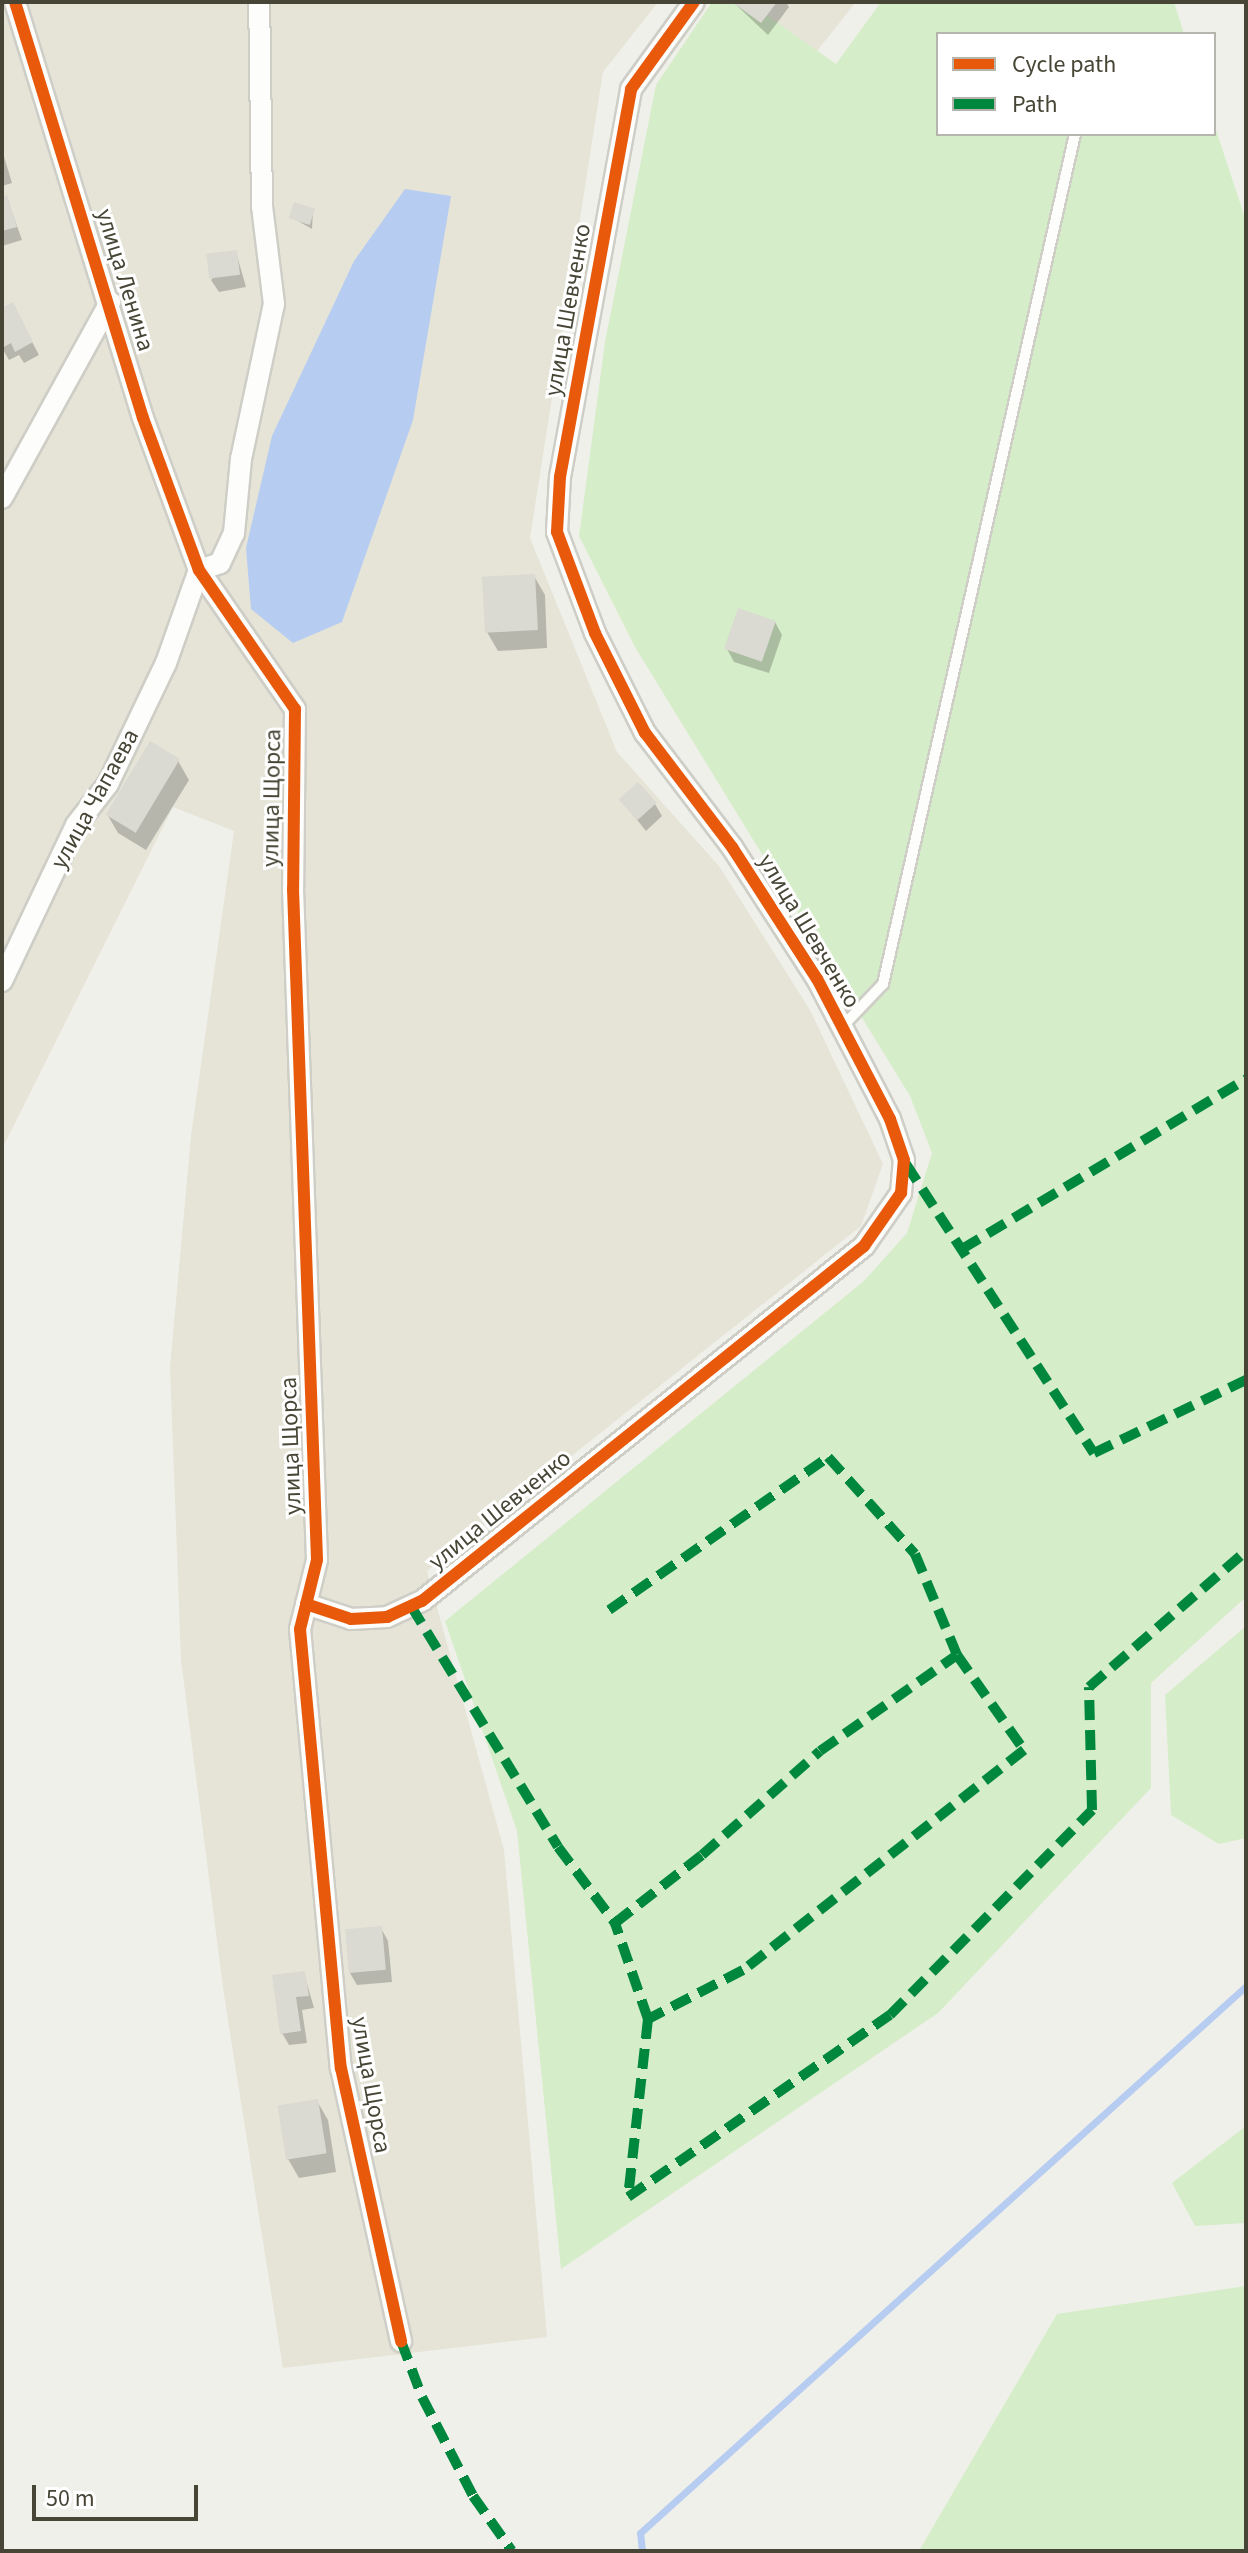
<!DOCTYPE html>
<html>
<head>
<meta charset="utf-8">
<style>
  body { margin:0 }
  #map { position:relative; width:1248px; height:2553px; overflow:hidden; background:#f0f0ea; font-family:"Source Sans 3",sans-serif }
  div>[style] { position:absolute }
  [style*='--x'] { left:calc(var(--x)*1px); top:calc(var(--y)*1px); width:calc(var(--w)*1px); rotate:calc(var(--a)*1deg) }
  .residential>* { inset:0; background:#e5e4d7 }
  .green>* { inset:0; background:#d5edc8 }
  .water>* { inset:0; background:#b7ccf1 }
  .shadow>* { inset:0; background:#0003 }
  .stream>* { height:7px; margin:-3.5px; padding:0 3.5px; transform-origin:3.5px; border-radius:3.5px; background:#b7ccf1 }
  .building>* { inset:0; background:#dad9d2; transform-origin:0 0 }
  .roads { filter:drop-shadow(2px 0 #cecec7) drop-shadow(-2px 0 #cecec7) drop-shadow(0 2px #cecec7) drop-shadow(0 -2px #cecec7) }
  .lane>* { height:10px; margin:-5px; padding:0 5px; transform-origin:5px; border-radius:5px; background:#fdfdfc }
  .street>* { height:20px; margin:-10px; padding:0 10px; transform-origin:10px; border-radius:10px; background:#fdfdfc }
  .quiet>* { height:10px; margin-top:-5px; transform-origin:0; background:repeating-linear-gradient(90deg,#00873e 0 20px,transparent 0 30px) }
  .cycleway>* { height:12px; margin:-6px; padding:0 6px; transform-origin:6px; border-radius:6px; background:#e8590c }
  span { translate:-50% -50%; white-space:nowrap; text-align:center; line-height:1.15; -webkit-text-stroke:6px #fff; paint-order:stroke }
  .street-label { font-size:24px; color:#474535 }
  .frame { position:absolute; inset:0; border:4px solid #474535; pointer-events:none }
  .legend { position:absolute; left:936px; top:32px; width:280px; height:104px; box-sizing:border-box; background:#fff; border:2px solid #b5b5ae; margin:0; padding:10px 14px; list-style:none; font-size:24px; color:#474535 }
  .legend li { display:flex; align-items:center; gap:16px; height:40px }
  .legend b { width:40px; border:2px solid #b5b5ae }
  .scale { position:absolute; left:32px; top:2485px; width:166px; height:36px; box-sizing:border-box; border:4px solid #474535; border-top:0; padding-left:10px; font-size:24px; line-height:28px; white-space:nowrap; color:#474535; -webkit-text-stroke:6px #fff; paint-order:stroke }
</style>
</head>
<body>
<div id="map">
  <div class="residential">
    <div style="clip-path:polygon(2px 2px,658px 2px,603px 72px,530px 538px,617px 752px,719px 866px,810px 1010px,883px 1164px,861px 1226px,427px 1571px,504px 1850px,547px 2337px,283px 2368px,224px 1995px,181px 1660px,170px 1367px,191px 1136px,234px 831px,173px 807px,2px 1149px)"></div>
    <div style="clip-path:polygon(747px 2px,856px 2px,817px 51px)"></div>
  </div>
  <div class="green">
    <div style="clip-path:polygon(712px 2px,748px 2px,836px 64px,881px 2px,1174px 2px,1184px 34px,938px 34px,938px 134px,1214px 134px,1214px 124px,1246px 221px,1246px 1597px,1151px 1683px,1151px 1788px,938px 2013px,561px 2269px,517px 1831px,445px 1621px,864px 1281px,907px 1233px,932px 1153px,910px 1096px,635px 647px,579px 536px,605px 342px,656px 85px)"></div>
    <div style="clip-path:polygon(1246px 1626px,1246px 1838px,1219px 1844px,1171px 1815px,1165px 1695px)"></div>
    <div style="clip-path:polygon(1246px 2126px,1246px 2223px,1195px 2226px,1172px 2183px)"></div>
    <div style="clip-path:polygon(1246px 2286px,1246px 2551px,919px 2551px,1057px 2314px)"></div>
  </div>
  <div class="water">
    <div style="clip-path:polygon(405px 189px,451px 196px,413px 420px,342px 622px,293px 643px,251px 609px,246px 548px,272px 436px,354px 261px)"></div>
  </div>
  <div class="shadow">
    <div style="clip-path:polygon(733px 2px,786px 2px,789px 7px,768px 35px)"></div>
    <div style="clip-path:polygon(2px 150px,12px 183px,2px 186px)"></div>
    <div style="clip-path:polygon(7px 198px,22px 240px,2px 246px,2px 199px)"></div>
    <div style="clip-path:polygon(313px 211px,312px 229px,291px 217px)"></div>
    <div style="clip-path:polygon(236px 252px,246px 287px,219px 292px,211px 280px)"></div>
    <div style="clip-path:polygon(2px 310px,19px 317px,39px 355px,24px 363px,19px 355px,9px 360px,2px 348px)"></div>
    <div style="clip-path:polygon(534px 576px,545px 595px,547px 648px,498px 651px,487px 632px)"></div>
    <div style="clip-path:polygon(775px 622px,782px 635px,769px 673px,734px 662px,727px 649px)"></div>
    <div style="clip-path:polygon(178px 761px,189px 780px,146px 850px,118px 833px,107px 814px)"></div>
    <div style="clip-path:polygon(621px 800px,655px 804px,662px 816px,646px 831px)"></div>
    <div style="clip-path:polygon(381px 1928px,388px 1941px,392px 1982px,357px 1985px,350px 1973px)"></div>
    <div style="clip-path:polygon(304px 1973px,314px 2008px,302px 2010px,307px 2043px,289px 2045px,282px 2033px)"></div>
    <div style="clip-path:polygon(317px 2101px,328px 2120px,336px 2172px,299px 2178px,288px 2159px)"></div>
  </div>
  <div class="stream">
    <div style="--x:642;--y:2551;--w:18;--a:-96"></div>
    <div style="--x:640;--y:2533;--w:816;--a:-42.07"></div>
  </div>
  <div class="building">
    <div style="clip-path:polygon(732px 2px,777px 2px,761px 23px)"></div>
    <div style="clip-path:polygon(7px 195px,17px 227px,2px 231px,2px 197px)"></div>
    <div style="left:294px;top:202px;width:22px;height:17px;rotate:18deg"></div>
    <div style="left:237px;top:250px;width:25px;height:31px;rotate:83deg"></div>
    <div style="clip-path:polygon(13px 302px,33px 342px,15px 352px,11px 343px,2px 348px,2px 308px)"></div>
    <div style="left:535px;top:574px;width:56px;height:53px;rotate:87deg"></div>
    <div style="left:738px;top:608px;width:40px;height:43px;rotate:19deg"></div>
    <div style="left:150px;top:741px;width:35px;height:86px;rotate:31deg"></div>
    <div style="left:638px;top:782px;width:28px;height:26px;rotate:48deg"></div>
    <div style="left:382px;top:1926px;width:44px;height:37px;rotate:85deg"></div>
    <div style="clip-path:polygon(305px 1971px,309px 1996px,296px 1997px,301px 2031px,280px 2034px,272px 1975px)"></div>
    <div style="left:318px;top:2099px;width:55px;height:41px;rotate:81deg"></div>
  </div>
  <div class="roads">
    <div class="lane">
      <div style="--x:842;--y:1027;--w:59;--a:-46.4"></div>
      <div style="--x:883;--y:984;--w:871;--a:-77.27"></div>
    </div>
    <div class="street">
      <div style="--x:15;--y:2;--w:435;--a:72.9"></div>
      <div style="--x:143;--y:418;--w:162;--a:69.8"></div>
      <div style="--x:199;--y:570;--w:169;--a:55.4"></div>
      <div style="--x:295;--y:709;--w:180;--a:90.6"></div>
      <div style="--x:293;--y:889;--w:671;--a:87.95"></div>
      <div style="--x:317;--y:1560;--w:71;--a:103.8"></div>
      <div style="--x:300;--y:1629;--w:441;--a:84.7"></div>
      <div style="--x:341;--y:2068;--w:280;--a:77.6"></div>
      <div style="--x:2;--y:498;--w:224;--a:-61.1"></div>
      <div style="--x:199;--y:570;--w:22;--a:-18"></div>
      <div style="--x:220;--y:563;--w:33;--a:-65"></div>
      <div style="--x:234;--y:533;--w:74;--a:-84.6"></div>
      <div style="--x:241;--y:459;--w:158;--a:-78"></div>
      <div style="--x:274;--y:304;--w:99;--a:-97"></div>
      <div style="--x:262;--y:206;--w:204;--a:-90.8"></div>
      <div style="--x:2;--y:981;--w:173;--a:-64.6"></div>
      <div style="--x:76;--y:825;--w:52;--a:-52"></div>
      <div style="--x:108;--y:784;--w:134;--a:-64.4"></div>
      <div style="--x:166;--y:663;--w:99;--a:-70.5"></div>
      <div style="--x:306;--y:1604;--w:47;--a:18.4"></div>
      <div style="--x:351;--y:1619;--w:36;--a:-3"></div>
      <div style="--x:387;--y:1617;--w:38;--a:-25"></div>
      <div style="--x:422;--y:1601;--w:567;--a:-38.77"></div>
      <div style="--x:864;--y:1246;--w:65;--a:-55.1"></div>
      <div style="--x:901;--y:1193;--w:33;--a:-85"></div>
      <div style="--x:904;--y:1160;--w:43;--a:-108.9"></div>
      <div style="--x:890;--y:1119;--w:158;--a:-117.5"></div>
      <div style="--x:817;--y:979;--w:157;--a:-122.8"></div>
      <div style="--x:732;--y:847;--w:143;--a:-127.3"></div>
      <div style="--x:645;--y:733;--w:112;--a:-116.6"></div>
      <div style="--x:595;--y:633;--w:108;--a:-110.6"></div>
      <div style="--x:557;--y:532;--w:55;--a:-86.9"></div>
      <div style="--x:560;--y:477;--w:394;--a:-79.6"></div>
      <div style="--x:631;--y:89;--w:107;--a:-54.1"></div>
    </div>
  </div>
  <div class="quiet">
    <div style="--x:906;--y:1164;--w:345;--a:57"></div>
    <div style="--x:1094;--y:1453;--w:169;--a:-25.7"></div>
    <div style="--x:962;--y:1249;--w:331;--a:-30.9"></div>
    <div style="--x:411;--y:1606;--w:282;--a:58.6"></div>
    <div style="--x:558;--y:1847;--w:95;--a:53.1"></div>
    <div style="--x:615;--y:1923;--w:110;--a:-38"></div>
    <div style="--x:702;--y:1855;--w:157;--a:-41.4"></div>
    <div style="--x:820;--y:1751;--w:167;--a:-35"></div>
    <div style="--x:609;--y:1610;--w:267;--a:-34.9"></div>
    <div style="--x:828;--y:1457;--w:130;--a:48.1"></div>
    <div style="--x:915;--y:1554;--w:109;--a:67.4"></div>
    <div style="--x:957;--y:1655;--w:116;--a:54.8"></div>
    <div style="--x:1024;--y:1750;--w:357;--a:141.9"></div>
    <div style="--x:743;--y:1970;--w:107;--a:152.7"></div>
    <div style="--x:648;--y:2019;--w:102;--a:-109"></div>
    <div style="--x:648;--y:2019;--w:179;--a:96.4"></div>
    <div style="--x:628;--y:2197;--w:319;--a:-34.8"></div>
    <div style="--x:890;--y:2015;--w:288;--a:-45.4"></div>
    <div style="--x:1092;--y:1810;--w:123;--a:-91.4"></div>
    <div style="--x:1089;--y:1687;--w:208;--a:-40.9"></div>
    <div style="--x:401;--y:2341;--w:60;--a:69.4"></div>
    <div style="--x:422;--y:2397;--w:111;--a:62.7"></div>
    <div style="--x:473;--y:2496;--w:67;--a:54.7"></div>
  </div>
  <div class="cycleway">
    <div style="--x:15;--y:2;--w:435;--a:72.9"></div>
    <div style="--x:143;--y:418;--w:162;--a:69.8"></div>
    <div style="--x:199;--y:570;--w:169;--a:55.4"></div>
    <div style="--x:295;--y:709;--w:180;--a:90.6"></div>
    <div style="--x:293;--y:889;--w:671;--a:87.95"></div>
    <div style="--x:317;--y:1560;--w:71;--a:103.8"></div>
    <div style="--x:300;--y:1629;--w:441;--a:84.7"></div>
    <div style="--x:341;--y:2068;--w:280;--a:77.6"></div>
    <div style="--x:306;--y:1604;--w:47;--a:18.4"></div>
    <div style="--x:351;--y:1619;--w:36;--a:-3"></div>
    <div style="--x:387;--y:1617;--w:38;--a:-25"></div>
    <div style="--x:422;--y:1601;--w:567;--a:-38.77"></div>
    <div style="--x:864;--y:1246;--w:65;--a:-55.1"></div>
    <div style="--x:901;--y:1193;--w:33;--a:-85"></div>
    <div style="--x:904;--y:1160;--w:43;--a:-108.9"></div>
    <div style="--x:890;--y:1119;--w:158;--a:-117.5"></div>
    <div style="--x:817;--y:979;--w:157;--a:-122.8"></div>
    <div style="--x:732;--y:847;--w:143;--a:-127.3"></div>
    <div style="--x:645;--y:733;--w:112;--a:-116.6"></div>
    <div style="--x:595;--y:633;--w:108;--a:-110.6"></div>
    <div style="--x:557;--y:532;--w:55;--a:-86.9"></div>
    <div style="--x:560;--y:477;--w:394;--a:-79.6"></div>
    <div style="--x:631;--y:89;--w:107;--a:-54.1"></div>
  </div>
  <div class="street-label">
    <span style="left:125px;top:280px;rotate:73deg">улица Ленина</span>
    <span style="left:568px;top:310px;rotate:-80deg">улица Шевченко</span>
    <span style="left:272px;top:798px;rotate:-89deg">улица Щорса</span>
    <span style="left:95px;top:799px;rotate:-61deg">улица Чапаева</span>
    <span style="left:809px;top:931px;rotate:59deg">улица Шевченко</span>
    <span style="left:291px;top:1446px;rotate:-92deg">улица Щорса</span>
    <span style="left:500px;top:1510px;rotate:-39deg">улица Шевченко</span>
    <span style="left:371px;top:2085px;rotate:80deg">улица Щорса</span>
  </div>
  <div class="frame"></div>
  <ul class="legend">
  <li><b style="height:10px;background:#e8590c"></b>Cycle path</li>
  <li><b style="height:10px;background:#00873e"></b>Path</li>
  </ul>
  <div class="scale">50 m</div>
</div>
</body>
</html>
